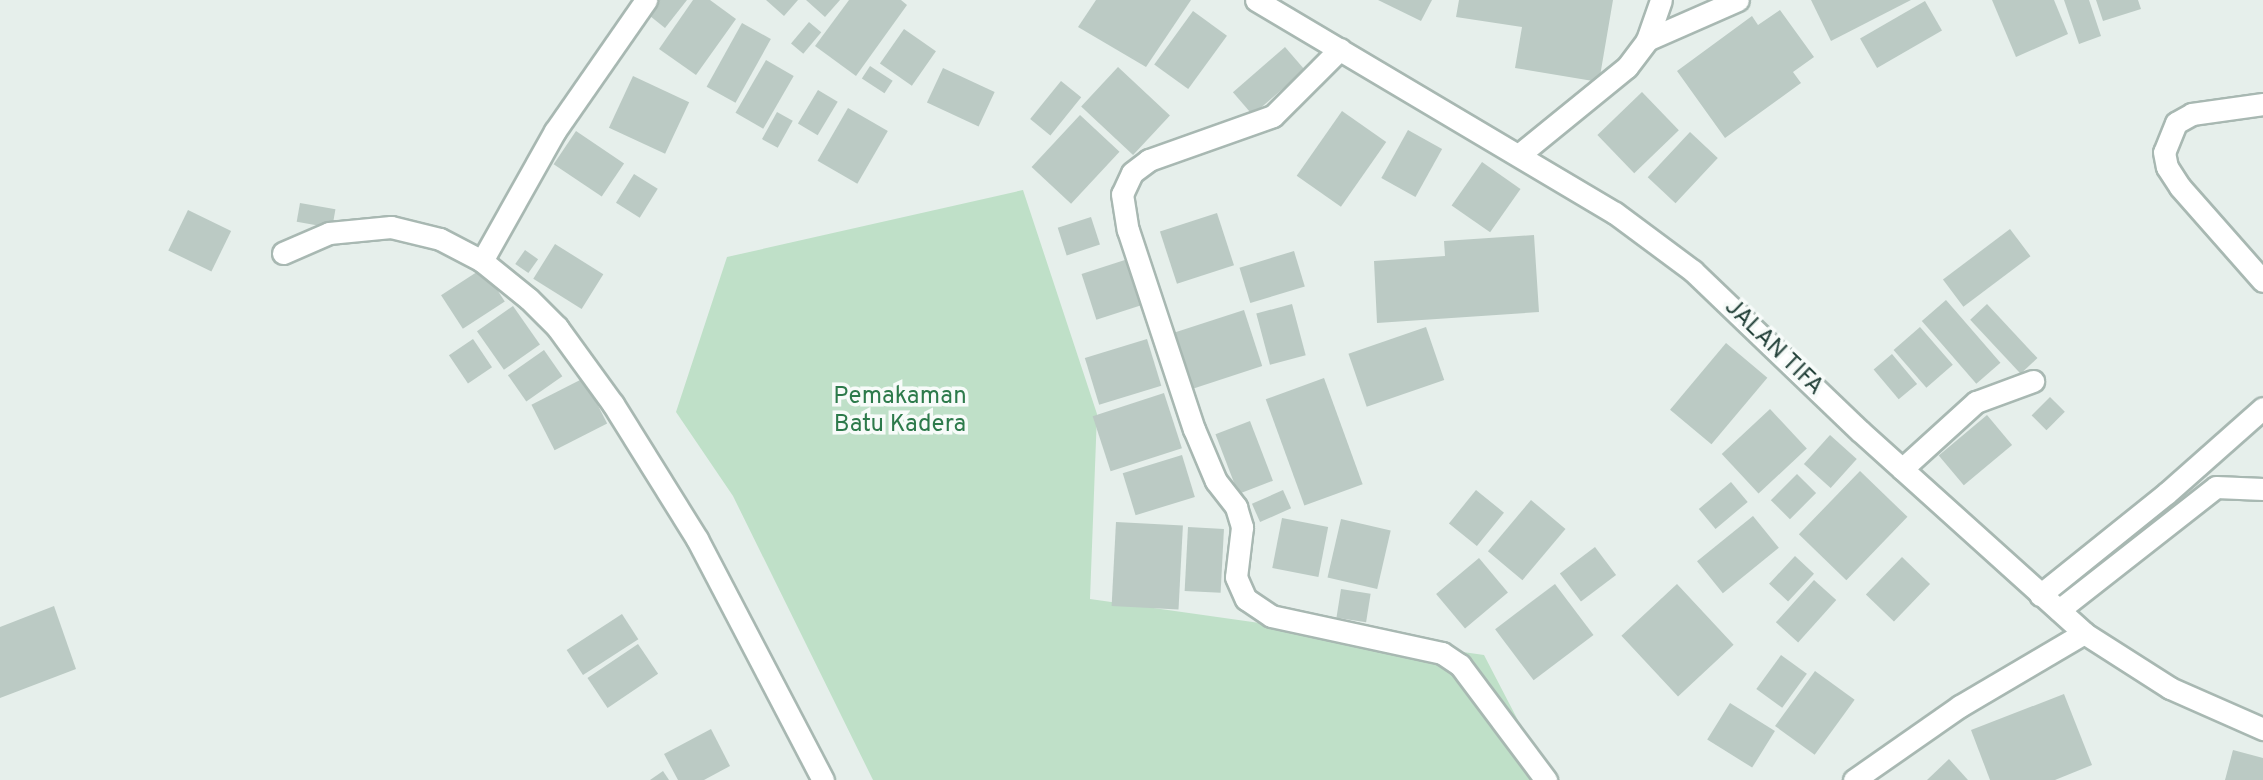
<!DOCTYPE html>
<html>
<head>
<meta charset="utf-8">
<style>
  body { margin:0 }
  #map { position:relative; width:2263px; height:780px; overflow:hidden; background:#e6efeb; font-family:Overpass,sans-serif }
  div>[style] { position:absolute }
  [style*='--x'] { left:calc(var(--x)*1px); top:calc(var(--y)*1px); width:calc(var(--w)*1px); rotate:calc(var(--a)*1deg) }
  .green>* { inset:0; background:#bfe0c8 }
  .building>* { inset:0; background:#bbcac4; transform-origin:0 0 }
  .roads { filter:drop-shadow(2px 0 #a8b8b2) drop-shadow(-2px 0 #a8b8b2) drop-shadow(0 2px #a8b8b2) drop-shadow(0 -2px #a8b8b2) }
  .minor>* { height:21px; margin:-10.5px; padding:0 10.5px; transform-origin:10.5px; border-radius:10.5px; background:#fff }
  span { translate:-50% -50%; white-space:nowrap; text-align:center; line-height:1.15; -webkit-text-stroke:7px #f7fbf9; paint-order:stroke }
  .street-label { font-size:24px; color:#24423a }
  .park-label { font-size:24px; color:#2d7a4b }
</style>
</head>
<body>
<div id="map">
  <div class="green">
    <div style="clip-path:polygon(1023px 190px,1097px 414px,1090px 599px,1484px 655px,1549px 780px,873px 780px,733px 496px,676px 412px,727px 257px)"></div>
  </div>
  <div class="building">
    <div style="clip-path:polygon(654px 0,687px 0,665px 28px,645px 12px)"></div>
    <div style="clip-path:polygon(693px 0,710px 0,736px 19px,696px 75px,659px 49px)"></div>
    <div style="clip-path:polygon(766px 0,798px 0,784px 16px)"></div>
    <div style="clip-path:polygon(806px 0,840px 0,825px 17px)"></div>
    <div style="clip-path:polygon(849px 0,901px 0,907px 5px,856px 76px,815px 46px)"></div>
    <div style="clip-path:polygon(1096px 0,1191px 0,1146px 67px,1078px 27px)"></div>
    <div style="clip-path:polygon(1378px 0,1432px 0,1421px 21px)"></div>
    <div style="clip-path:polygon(1459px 0,1613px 0,1599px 82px,1515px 68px,1522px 27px,1456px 17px)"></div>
    <div style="clip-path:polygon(1811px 0,1911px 0,1831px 41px)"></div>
    <div style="clip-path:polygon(1992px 0,2054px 0,2068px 34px,2016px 57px)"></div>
    <div style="clip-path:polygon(2064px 0,2089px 0,2101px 36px,2079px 44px)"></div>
    <div style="clip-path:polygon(2096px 0,2138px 0,2141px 9px,2103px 21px)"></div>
    <div style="left:1925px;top:1px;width:34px;height:75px;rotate:60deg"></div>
    <div style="clip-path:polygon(1780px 10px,1814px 57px,1793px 72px,1801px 83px,1725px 138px,1677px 71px,1752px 16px,1758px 25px)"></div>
    <div style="left:1193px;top:11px;width:42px;height:66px;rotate:36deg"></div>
    <div style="left:809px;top:22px;width:16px;height:28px;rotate:40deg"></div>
    <div style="left:742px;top:23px;width:33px;height:73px;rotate:29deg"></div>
    <div style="left:904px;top:29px;width:39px;height:42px;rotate:35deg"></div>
    <div style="left:1285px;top:47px;width:30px;height:69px;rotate:49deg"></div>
    <div style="left:766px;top:60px;width:32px;height:61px;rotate:30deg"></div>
    <div style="left:870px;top:66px;width:27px;height:15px;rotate:33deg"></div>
    <div style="left:1118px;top:67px;width:71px;height:54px;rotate:43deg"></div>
    <div style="left:943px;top:68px;width:57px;height:38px;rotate:25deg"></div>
    <div style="left:633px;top:76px;width:62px;height:57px;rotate:25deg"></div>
    <div style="left:1061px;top:81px;width:26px;height:49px;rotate:39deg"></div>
    <div style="left:818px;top:90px;width:23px;height:39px;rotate:31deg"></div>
    <div style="left:1642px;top:92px;width:53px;height:62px;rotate:46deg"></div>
    <div style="left:848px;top:108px;width:46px;height:61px;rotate:30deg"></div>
    <div style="left:1342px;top:111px;width:54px;height:79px;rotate:35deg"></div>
    <div style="left:777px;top:112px;width:18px;height:31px;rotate:29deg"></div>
    <div style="left:1080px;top:115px;width:54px;height:71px;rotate:43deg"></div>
    <div style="left:1408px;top:130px;width:39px;height:55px;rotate:29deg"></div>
    <div style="left:576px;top:131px;width:58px;height:40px;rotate:34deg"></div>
    <div style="left:1690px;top:132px;width:38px;height:62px;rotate:43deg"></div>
    <div style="left:1482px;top:162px;width:47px;height:53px;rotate:35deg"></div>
    <div style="left:634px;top:174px;width:28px;height:34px;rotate:32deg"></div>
    <div style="left:300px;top:203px;width:36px;height:19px;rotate:10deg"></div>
    <div style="left:188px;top:210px;width:48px;height:45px;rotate:26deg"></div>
    <div style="left:1217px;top:213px;width:55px;height:60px;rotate:72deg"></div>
    <div style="left:1091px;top:217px;width:29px;height:35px;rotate:72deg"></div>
    <div style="left:2010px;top:229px;width:34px;height:84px;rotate:53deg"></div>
    <div style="clip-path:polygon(1534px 235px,1539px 312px,1377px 323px,1374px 261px,1445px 256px,1444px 241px)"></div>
    <div style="left:555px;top:244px;width:57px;height:41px;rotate:32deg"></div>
    <div style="left:525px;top:250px;width:16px;height:17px;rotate:35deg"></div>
    <div style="left:1294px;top:251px;width:37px;height:57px;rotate:73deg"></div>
    <div style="left:1131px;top:258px;width:48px;height:52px;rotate:72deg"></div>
    <div style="left:483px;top:268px;width:40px;height:50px;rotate:57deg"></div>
    <div style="left:1946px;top:300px;width:83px;height:32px;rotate:49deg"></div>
    <div style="left:1292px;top:304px;width:53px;height:37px;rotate:75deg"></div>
    <div style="left:1987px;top:304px;width:74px;height:23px;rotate:47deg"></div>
    <div style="left:513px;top:306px;width:47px;height:44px;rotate:55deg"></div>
    <div style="left:1244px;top:310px;width:59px;height:77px;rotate:72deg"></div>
    <div style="left:1426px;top:327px;width:56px;height:82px;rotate:71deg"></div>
    <div style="left:1920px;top:327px;width:50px;height:35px;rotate:49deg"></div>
    <div style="left:473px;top:339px;width:34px;height:29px;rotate:56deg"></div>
    <div style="left:1147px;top:339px;width:49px;height:65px;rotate:73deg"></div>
    <div style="left:1726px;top:343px;width:54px;height:87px;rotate:40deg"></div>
    <div style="left:544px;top:350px;width:32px;height:44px;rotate:55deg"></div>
    <div style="left:1892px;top:354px;width:39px;height:24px;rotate:50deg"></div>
    <div style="left:584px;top:378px;width:51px;height:59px;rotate:63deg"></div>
    <div style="left:1324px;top:378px;width:113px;height:62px;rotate:70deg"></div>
    <div style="left:1164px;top:393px;width:58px;height:75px;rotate:72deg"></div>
    <div style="left:2050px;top:397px;width:21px;height:26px;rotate:45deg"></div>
    <div style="left:1770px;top:409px;width:54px;height:66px;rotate:47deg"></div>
    <div style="left:1987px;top:415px;width:39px;height:63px;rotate:50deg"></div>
    <div style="left:1250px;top:421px;width:64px;height:37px;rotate:69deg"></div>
    <div style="left:1830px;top:435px;width:36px;height:39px;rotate:42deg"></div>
    <div style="left:1182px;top:455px;width:44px;height:62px;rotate:73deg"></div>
    <div style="left:1860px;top:471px;width:66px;height:88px;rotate:44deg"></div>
    <div style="left:1797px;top:474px;width:27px;height:37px;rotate:45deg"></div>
    <div style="left:1731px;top:482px;width:26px;height:42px;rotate:50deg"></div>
    <div style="left:1283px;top:490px;width:20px;height:34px;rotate:66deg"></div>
    <div style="left:1476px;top:490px;width:36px;height:43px;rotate:39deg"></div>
    <div style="left:1531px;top:500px;width:45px;height:67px;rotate:40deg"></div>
    <div style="left:1753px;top:516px;width:41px;height:72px;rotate:51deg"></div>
    <div style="left:1282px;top:518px;width:47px;height:51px;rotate:11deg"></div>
    <div style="left:1341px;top:519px;width:51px;height:60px;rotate:13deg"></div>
    <div style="left:1116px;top:522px;width:67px;height:84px;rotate:3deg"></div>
    <div style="left:1188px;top:527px;width:36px;height:64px;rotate:3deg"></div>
    <div style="left:1595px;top:547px;width:35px;height:44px;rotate:53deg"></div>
    <div style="left:1795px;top:556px;width:26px;height:38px;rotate:43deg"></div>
    <div style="left:1902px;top:557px;width:39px;height:52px;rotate:44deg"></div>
    <div style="left:1479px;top:558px;width:45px;height:56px;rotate:50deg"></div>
    <div style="left:1814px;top:580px;width:30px;height:57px;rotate:42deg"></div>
    <div style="left:1555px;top:584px;width:64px;height:75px;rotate:53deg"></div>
    <div style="left:1677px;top:584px;width:83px;height:76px;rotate:47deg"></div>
    <div style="left:1341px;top:589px;width:30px;height:29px;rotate:9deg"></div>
    <div style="clip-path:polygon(54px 606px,76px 669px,0 698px,0 627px)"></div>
    <div style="left:622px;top:614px;width:30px;height:66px;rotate:57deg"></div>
    <div style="left:638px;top:644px;width:36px;height:61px;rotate:56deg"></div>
    <div style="left:1781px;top:655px;width:32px;height:42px;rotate:36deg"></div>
    <div style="left:1815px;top:671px;width:49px;height:68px;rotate:36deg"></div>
    <div style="clip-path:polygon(2064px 694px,2092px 765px,2055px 780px,1990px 780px,1971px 730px)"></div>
    <div style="left:1730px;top:703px;width:53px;height:43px;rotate:32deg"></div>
    <div style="clip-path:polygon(711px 729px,730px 766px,704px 780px,678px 780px,664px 754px)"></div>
    <div style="clip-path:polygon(2233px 750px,2263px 758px,2263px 780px,2225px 780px)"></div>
    <div style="clip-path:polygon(1949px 759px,1968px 780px,1927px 780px)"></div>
    <div style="clip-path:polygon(663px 771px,669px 780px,650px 780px)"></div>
  </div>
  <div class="roads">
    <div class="minor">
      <div style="--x:1256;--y:0;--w:417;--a:30.7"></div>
      <div style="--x:1615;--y:213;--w:97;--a:36.6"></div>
      <div style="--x:1693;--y:271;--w:231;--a:43.8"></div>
      <div style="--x:1860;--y:431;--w:302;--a:42"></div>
      <div style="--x:2084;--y:633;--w:102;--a:32.6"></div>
      <div style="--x:2170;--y:688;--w:102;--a:23.8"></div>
      <div style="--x:1647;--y:40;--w:99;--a:-23.7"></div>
      <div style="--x:1340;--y:49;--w:95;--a:135"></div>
      <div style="--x:1273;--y:116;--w:132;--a:160.5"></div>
      <div style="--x:1149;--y:160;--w:21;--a:143"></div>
      <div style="--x:1132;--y:173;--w:23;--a:115"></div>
      <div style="--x:1122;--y:194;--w:36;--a:81"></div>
      <div style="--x:1128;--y:230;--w:210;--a:71.7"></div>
      <div style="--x:1194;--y:429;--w:56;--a:67.1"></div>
      <div style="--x:1216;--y:481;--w:33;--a:52"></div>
      <div style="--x:1236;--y:507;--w:21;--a:73"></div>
      <div style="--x:1242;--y:527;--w:50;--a:96.8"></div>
      <div style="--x:1236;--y:577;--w:24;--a:66"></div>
      <div style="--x:1246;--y:599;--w:30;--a:34"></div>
      <div style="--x:1271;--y:616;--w:175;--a:12.2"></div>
      <div style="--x:1442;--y:653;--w:22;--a:34"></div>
      <div style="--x:1460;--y:665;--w:144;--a:53.2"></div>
      <div style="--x:2263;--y:104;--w:72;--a:172"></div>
      <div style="--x:2192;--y:114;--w:18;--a:151"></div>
      <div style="--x:2176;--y:123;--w:31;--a:112"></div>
      <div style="--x:2164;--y:152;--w:15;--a:79"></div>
      <div style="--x:2167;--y:167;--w:24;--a:57"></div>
      <div style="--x:2180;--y:187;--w:125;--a:48.6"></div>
      <div style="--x:1520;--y:154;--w:138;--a:-39.1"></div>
      <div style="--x:1627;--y:67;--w:34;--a:-53"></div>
      <div style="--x:1647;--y:40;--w:42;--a:-70.7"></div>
      <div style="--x:283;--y:253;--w:50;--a:-23.5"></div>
      <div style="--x:329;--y:233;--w:62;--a:-5.5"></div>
      <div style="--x:391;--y:227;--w:50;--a:13.8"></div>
      <div style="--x:440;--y:239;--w:47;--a:27.6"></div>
      <div style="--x:482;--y:261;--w:60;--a:39"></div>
      <div style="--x:529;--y:299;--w:40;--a:45"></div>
      <div style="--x:557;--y:327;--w:95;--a:54"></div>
      <div style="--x:613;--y:404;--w:159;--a:58.1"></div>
      <div style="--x:697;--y:539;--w:272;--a:62.4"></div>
      <div style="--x:482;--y:261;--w:149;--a:-60.7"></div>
      <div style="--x:555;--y:131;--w:160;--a:-55.2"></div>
      <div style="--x:1902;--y:469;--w:100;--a:-42.2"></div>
      <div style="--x:1976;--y:402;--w:61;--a:-20.2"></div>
      <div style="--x:2040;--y:595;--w:163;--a:-38.8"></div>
      <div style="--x:2167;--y:493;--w:128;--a:-41.5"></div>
      <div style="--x:2059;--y:610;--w:199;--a:-38.1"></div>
      <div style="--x:2216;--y:487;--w:47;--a:2.4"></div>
      <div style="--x:1854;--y:780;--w:129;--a:-34.9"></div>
      <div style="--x:1960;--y:706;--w:144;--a:-30.5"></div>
    </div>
  </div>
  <div class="street-label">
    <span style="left:1773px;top:348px;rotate:44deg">JALAN TIFA</span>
  </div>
  <div class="park-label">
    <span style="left:900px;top:412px">Pemakaman<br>Batu Kadera</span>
  </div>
</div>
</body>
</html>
